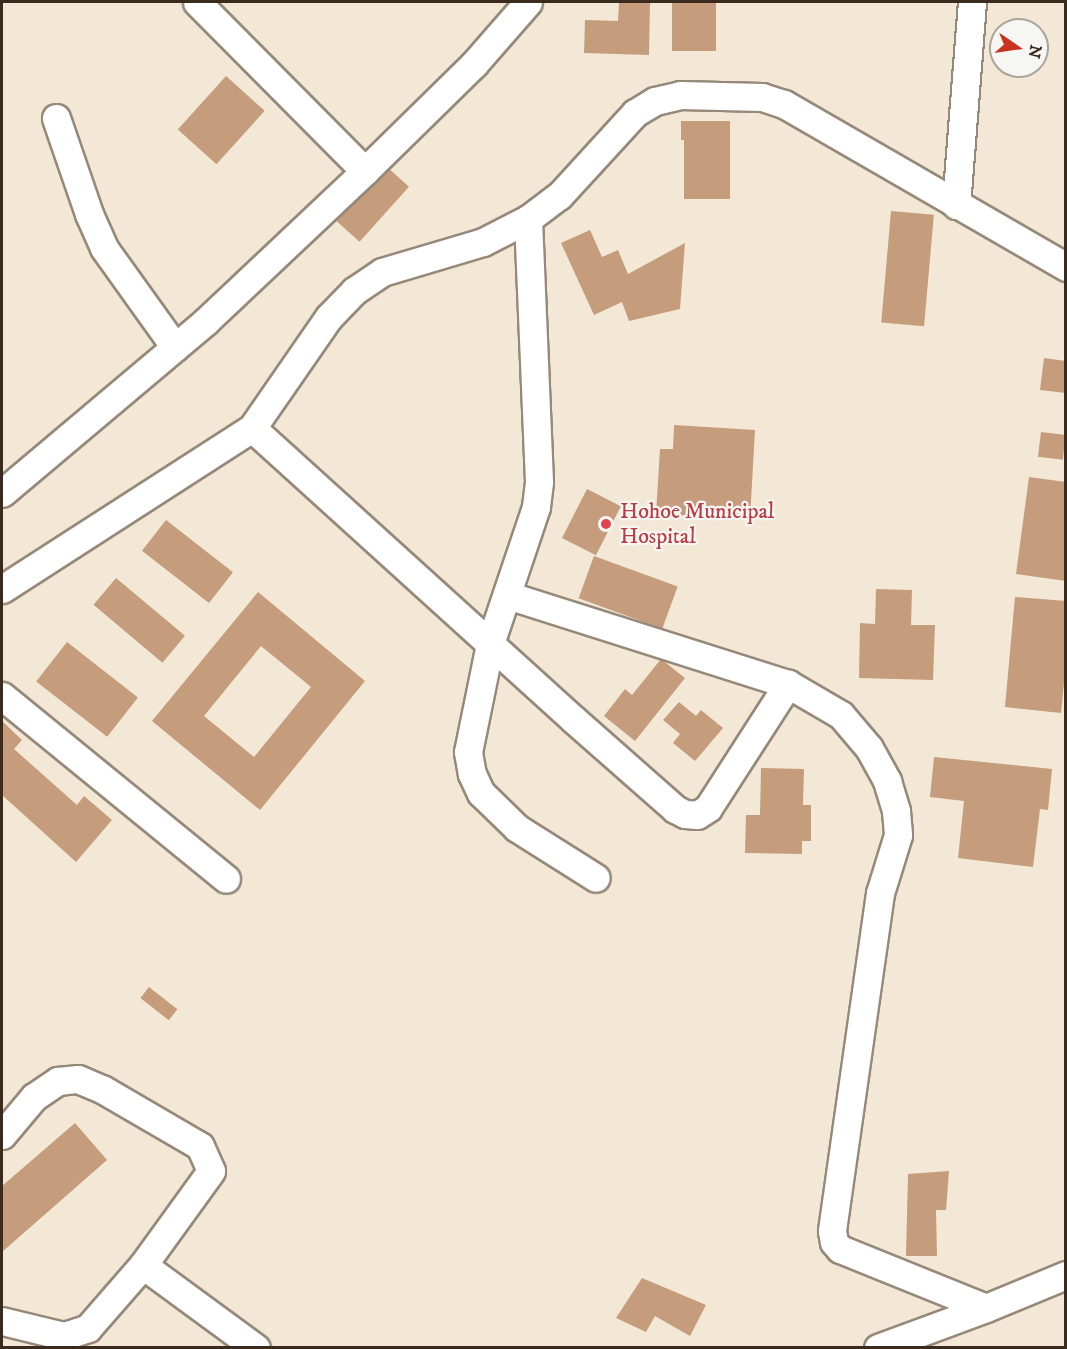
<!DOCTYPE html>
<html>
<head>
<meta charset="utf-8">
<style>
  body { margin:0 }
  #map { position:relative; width:1067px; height:1349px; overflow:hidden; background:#f2e8d5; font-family:"IM FELL DW Pica",serif }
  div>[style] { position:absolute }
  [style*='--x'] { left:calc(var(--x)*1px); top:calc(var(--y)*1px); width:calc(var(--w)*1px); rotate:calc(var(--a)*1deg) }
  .building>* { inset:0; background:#c59c7c; transform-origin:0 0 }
  .roads { filter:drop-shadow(2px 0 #96897a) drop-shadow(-2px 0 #96897a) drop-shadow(0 2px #96897a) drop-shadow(0 -2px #96897a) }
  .minor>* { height:27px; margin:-13.5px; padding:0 13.5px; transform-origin:13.5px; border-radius:13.5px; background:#fff }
  .dots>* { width:16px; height:16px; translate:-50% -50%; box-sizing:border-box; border:3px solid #f6f6f2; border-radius:50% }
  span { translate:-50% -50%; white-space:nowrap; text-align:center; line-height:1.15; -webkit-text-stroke:4.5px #f6f6f2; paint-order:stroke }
  .health-label { font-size:22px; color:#be3a42 }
  .left { translate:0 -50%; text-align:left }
  .frame { position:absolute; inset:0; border:3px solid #3b2a1e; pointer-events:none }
  .north { position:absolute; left:989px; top:18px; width:60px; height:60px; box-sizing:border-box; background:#f6f6f2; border:2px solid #aba49d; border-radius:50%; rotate:103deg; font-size:16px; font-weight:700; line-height:24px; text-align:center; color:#3b2a1e }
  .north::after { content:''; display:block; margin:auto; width:21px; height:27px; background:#c8321e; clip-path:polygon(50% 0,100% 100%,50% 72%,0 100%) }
</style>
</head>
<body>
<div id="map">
  <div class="building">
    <div style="clip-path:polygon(619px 2px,650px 2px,649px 55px,584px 53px,585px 20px,618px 21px)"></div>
    <div style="left:672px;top:2px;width:44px;height:49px"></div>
    <div style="left:226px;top:76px;width:52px;height:72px;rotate:42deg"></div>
    <div style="clip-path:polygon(681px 121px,730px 121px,730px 199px,684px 199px,684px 140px,681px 140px)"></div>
    <div style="left:386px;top:166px;width:31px;height:74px;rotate:42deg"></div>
    <div style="left:891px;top:211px;width:43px;height:112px;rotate:5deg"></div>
    <div style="clip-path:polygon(590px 230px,602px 257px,618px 250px,628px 274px,685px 243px,680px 309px,629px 321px,622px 302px,594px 315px,561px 243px)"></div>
    <div style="clip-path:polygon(1044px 358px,1066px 361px,1066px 393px,1040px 390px)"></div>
    <div style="clip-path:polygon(674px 425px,755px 430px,750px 519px,656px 514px,660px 449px,673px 449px)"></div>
    <div style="left:1041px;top:432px;width:25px;height:25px;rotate:7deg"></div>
    <div style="clip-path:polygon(1029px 477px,1066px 482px,1066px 581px,1016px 574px)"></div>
    <div style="left:587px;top:489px;width:38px;height:55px;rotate:27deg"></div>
    <div style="left:166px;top:520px;width:85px;height:39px;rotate:38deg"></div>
    <div style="left:594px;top:556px;width:89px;height:45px;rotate:20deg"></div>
    <div style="left:116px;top:578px;width:90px;height:35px;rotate:40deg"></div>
    <div style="clip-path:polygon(876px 589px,912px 590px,911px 625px,935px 625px,933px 680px,859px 678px,860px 623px,875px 624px)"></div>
    <div style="clip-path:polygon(evenodd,258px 592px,365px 681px,260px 810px,152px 721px,258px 592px,261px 646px,311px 687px,254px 757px,204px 716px,261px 646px)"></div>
    <div style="clip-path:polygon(1015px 597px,1066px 601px,1066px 662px,1061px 713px,1005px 707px)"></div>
    <div style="left:67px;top:642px;width:90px;height:50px;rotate:38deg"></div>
    <div style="clip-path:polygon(661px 659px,685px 678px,635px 741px,604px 716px,625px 689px,632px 695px)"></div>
    <div style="clip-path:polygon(679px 702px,696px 716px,701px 710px,723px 728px,695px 761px,673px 743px,680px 734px,663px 720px)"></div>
    <div style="clip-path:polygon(2px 721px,22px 740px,14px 749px,77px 805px,84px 796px,112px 820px,76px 862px,2px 795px)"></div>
    <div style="clip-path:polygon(934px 757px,1052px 769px,1048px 810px,1040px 809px,1033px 867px,958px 858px,964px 801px,930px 797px)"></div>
    <div style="clip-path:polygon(761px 768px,804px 769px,803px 805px,811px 805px,811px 841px,802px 841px,802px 854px,745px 853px,746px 815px,760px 815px)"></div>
    <div style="left:149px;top:987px;width:36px;height:14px;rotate:38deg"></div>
    <div style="clip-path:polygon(75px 1123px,107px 1160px,2px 1252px,2px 1186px)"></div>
    <div style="clip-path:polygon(949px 1171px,946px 1210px,936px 1210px,937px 1256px,906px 1256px,908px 1174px)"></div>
    <div style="clip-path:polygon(642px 1278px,706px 1305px,690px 1336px,655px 1316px,646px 1332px,616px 1318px)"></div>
  </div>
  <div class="roads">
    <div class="minor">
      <div style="--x:197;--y:2;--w:238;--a:45.2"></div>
      <div style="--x:56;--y:118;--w:102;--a:71"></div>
      <div style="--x:89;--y:214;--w:37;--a:66"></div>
      <div style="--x:104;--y:248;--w:122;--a:54.4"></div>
      <div style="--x:956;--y:205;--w:204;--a:-85.5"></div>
      <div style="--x:528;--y:219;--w:263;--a:87.6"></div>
      <div style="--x:539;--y:482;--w:25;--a:97"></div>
      <div style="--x:536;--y:507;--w:145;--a:108.6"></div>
      <div style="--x:490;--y:644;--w:110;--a:101.5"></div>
      <div style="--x:468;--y:752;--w:22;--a:80"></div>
      <div style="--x:472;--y:774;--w:21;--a:65"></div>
      <div style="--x:481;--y:793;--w:50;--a:44.2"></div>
      <div style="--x:517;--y:828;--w:93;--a:32.3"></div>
      <div style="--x:252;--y:428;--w:433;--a:42.2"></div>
      <div style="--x:573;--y:719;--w:136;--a:41.4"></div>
      <div style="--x:675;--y:809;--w:11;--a:27"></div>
      <div style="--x:685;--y:814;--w:12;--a:5"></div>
      <div style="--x:697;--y:815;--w:13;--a:-32"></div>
      <div style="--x:708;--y:808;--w:148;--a:-57.2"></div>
      <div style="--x:2;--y:493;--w:267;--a:-40.1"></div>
      <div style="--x:206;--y:321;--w:219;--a:-43.3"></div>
      <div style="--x:365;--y:171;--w:153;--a:-44.5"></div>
      <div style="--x:474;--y:64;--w:82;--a:-48.9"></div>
      <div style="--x:2;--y:589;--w:297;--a:-32.8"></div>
      <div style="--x:252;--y:428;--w:135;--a:-55.3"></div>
      <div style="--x:329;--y:317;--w:36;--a:-46"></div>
      <div style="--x:354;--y:291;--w:34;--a:-34"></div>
      <div style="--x:382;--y:272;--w:105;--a:-16.5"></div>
      <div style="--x:483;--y:242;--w:51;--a:-27.1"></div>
      <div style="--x:528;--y:219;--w:39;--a:-37"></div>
      <div style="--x:559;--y:196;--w:113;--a:-47.5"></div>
      <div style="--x:635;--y:113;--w:23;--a:-31"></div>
      <div style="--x:655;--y:101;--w:26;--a:-13"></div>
      <div style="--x:680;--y:95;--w:82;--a:1.4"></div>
      <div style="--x:762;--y:97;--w:23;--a:18"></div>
      <div style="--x:784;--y:104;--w:326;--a:30"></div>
      <div style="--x:507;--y:595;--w:295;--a:17.6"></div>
      <div style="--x:788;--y:684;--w:61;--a:30.3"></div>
      <div style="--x:841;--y:715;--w:43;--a:49.7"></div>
      <div style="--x:869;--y:748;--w:38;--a:61"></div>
      <div style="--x:887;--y:781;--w:31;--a:73"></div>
      <div style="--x:896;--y:811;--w:24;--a:85"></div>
      <div style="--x:898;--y:835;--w:61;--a:107.2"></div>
      <div style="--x:880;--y:893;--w:341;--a:98.1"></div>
      <div style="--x:832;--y:1231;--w:11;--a:80"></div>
      <div style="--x:834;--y:1242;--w:9;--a:49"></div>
      <div style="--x:840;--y:1249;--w:157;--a:22"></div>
      <div style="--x:2;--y:696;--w:289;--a:39.2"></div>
      <div style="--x:2;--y:1135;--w:50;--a:-49.9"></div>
      <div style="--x:34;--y:1097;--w:29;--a:-34"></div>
      <div style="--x:58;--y:1081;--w:20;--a:-6"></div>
      <div style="--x:78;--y:1079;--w:26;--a:23"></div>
      <div style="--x:102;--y:1089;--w:113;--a:30.2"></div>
      <div style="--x:200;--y:1146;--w:27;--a:66"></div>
      <div style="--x:211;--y:1171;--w:116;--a:125.9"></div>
      <div style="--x:143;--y:1265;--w:140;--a:36.3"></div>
      <div style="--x:2;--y:1321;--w:64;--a:13.6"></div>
      <div style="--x:64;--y:1336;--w:25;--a:-18"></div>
      <div style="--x:88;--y:1328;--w:84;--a:-48.9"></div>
      <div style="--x:878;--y:1348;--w:115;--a:-20.3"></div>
      <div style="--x:986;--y:1308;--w:87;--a:-22.4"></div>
    </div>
  </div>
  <div class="dots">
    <div style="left:606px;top:524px;background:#e0444e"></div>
  </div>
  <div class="health-label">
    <span class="left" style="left:620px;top:524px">Hohoe Municipal<br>Hospital</span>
  </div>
  <div class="frame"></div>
  <div class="north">N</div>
</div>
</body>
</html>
